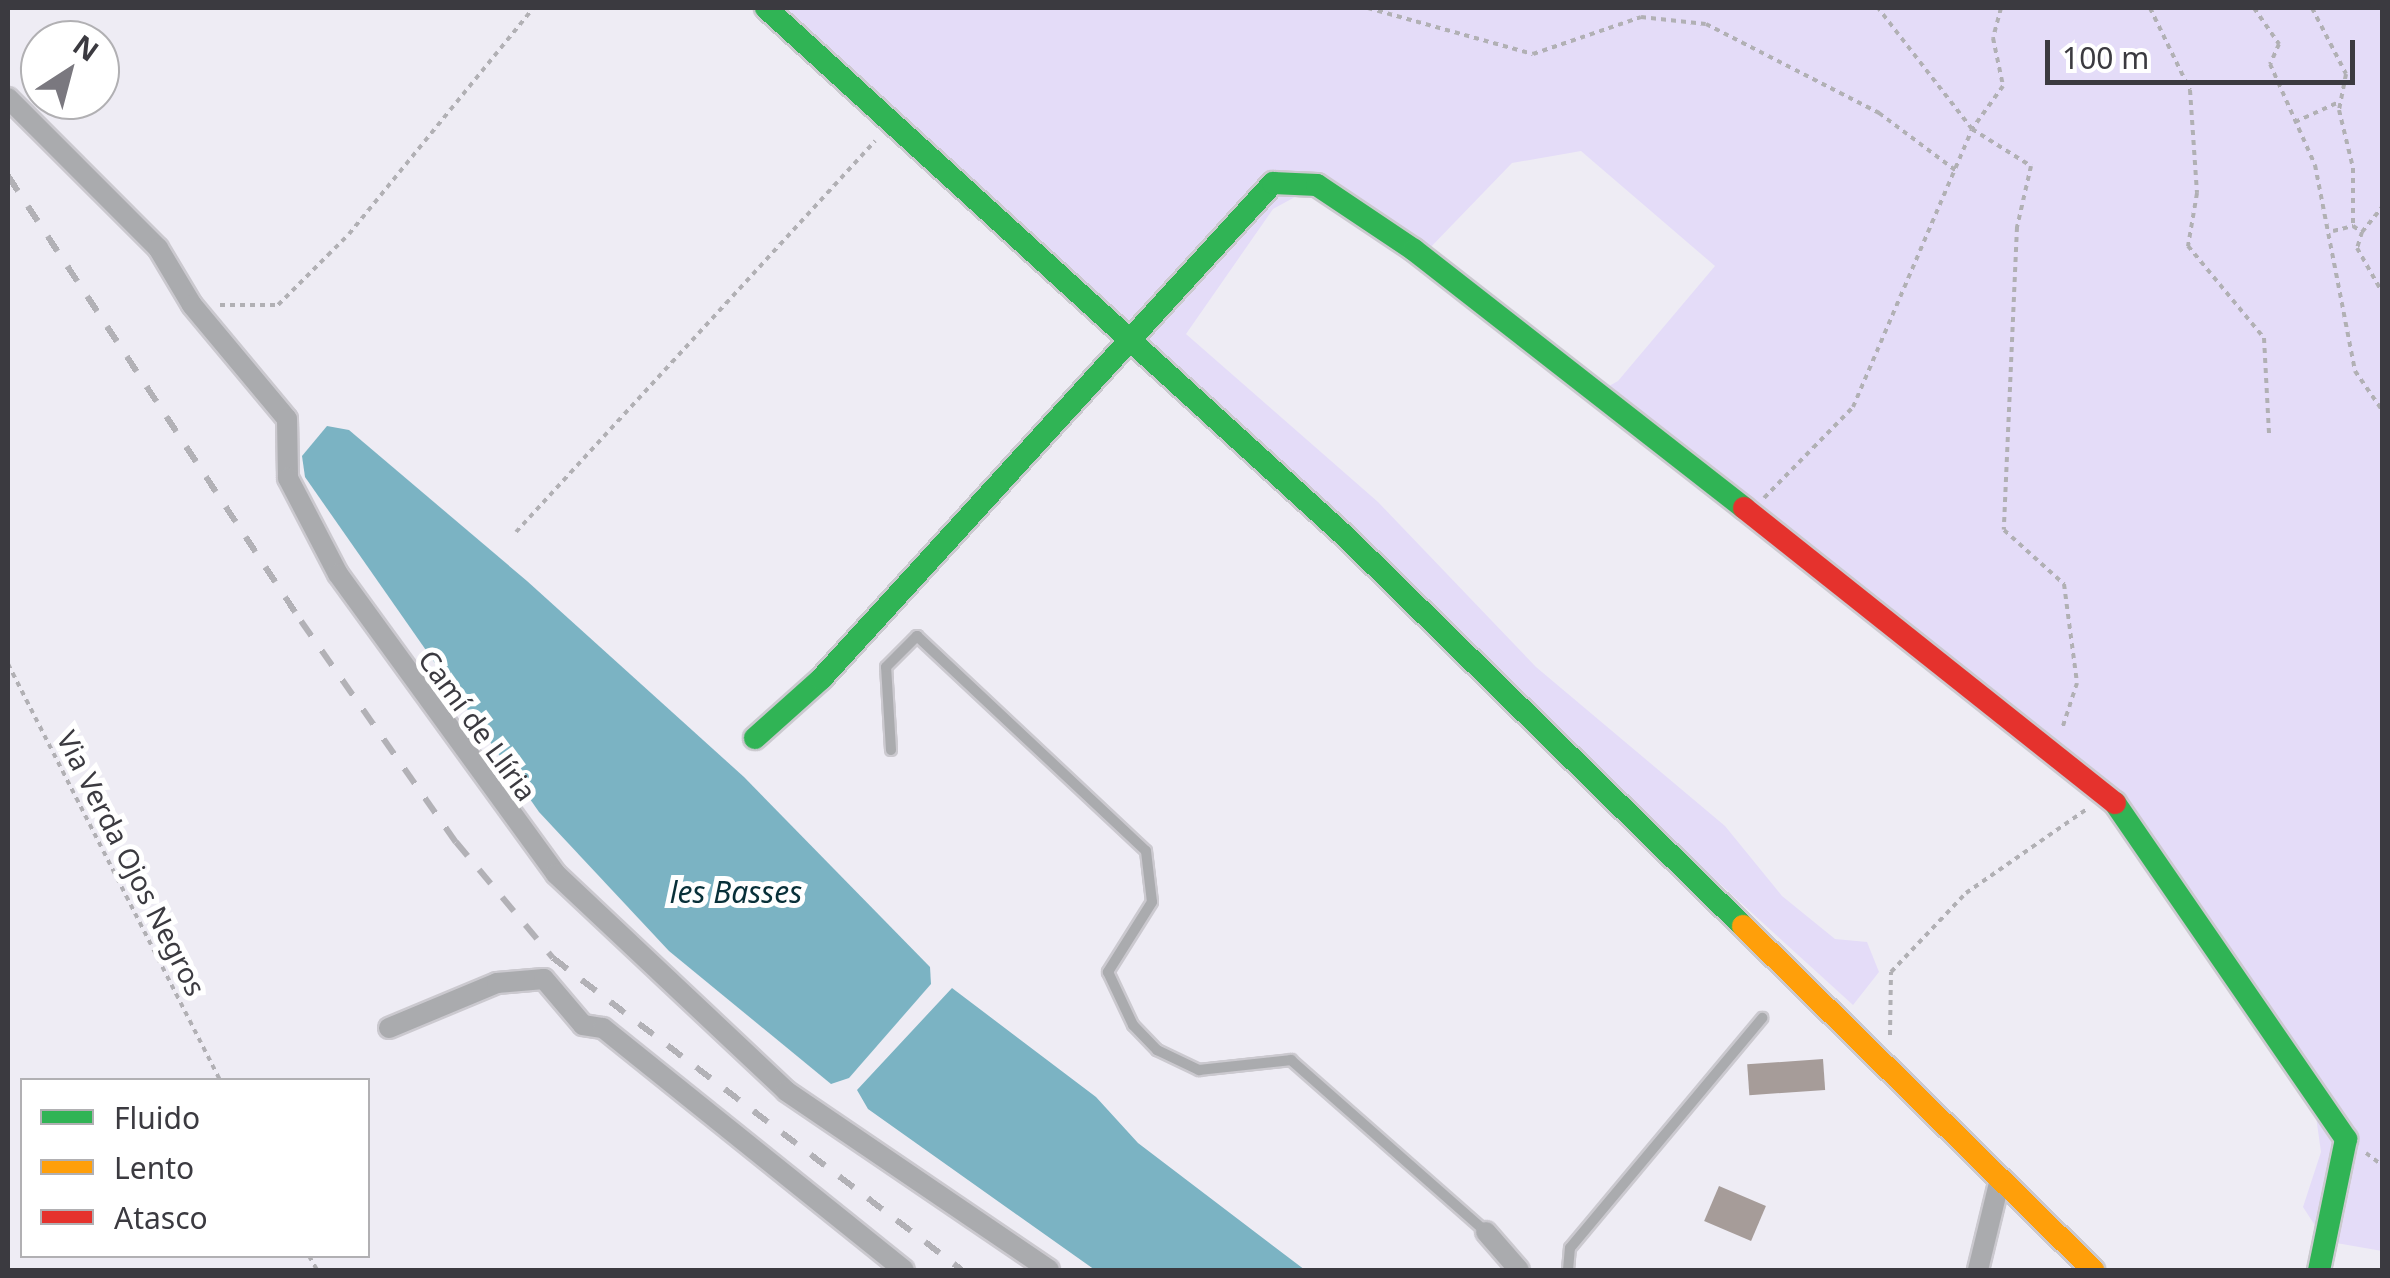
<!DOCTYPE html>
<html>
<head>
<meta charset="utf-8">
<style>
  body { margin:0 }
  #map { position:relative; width:2390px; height:1278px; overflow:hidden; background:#eeecf4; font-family:"Noto Sans",sans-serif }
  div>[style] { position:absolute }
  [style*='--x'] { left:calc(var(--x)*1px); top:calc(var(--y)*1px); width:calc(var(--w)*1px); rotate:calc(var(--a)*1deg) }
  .green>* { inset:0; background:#e4dcf8 }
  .water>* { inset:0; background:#7bb3c3 }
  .building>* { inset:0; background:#a69c99; transform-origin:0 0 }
  .path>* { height:4px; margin-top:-2px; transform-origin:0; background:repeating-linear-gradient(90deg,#b1b0b4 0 5px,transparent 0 10px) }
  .roads { filter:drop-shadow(2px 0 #cbc9cf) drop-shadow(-2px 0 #cbc9cf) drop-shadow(0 2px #cbc9cf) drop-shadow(0 -2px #cbc9cf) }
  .lane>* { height:10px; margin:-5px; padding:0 5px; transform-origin:5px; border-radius:5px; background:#aaabae }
  .street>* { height:20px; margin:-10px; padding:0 10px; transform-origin:10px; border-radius:10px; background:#aaabae }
  .fast>* { height:22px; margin:-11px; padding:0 11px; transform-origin:11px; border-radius:11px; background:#30b455 }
  .slow>* { height:22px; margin:-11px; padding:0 11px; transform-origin:11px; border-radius:11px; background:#ff9f0a }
  .jam>* { height:22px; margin:-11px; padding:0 11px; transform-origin:11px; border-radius:11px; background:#e5322d }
  .rail>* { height:6px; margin-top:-3px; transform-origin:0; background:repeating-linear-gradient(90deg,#b2b1b6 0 18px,transparent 0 36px) }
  span { translate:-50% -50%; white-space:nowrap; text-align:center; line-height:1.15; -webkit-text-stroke:10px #fff; paint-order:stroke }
  .street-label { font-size:28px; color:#3b3a40 }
  .water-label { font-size:30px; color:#083039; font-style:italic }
  .frame { position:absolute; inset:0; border:10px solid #3b3a40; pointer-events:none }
  .legend { position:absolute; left:20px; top:1078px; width:350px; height:180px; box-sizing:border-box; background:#fff; border:2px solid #b1b0b3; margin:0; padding:12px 18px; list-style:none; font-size:30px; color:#3b3a40 }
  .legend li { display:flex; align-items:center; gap:20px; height:50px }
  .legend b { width:50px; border:2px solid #b1b0b3 }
  .north { position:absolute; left:20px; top:20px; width:100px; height:100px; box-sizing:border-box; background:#fff; border:2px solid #b1b0b3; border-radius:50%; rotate:36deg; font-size:28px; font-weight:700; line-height:40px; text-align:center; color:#3b3a40 }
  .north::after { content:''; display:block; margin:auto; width:35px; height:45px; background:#7a787f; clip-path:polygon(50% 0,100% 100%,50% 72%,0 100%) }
  .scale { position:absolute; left:2045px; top:40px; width:310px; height:45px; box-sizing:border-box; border:5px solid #3b3a40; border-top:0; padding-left:12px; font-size:30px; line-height:35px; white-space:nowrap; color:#3b3a40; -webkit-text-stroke:8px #fff; paint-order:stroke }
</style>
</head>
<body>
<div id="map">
  <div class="green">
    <div style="clip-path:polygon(758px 8px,2382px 8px,2382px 1251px,2325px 1241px,2303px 1207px,2321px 1152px,2312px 1088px,2108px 795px,1595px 394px,1618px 381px,1715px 266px,1581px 151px,1512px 163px,1426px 252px,1317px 185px,1273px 209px,1186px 334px,1378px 502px,1536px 667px,1725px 826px,1782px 896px,1835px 939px,1867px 942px,1879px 972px,1853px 1005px)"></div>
  </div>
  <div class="water">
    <div style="clip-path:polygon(327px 426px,349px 430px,527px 581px,744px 777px,930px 967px,931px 984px,849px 1078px,831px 1084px,669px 951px,539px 812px,305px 477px,302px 456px)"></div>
    <div style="clip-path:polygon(952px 988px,1096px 1097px,1138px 1143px,1305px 1270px,1095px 1270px,868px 1109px,857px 1090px)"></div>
  </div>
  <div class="building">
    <div style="left:1823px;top:1059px;width:31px;height:76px;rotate:86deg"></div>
    <div style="left:1719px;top:1186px;width:51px;height:38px;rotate:23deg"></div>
  </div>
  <div class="path">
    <div style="--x:1368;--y:8;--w:171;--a:15.6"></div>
    <div style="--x:1533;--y:54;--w:114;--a:-18.9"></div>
    <div style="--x:1641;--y:17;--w:65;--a:6.1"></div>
    <div style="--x:1706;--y:24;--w:195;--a:27.2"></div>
    <div style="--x:1879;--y:113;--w:99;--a:36.8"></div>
    <div style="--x:2001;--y:8;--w:31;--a:105"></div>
    <div style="--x:1993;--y:38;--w:49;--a:78.2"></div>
    <div style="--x:2003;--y:86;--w:53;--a:125.8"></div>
    <div style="--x:1972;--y:129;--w:70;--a:32.1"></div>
    <div style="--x:2031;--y:166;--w:63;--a:102.9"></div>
    <div style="--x:2017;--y:227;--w:303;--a:92.5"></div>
    <div style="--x:2004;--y:530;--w:81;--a:42"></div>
    <div style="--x:2064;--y:584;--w:100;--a:82.5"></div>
    <div style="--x:2077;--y:683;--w:48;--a:108.1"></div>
    <div style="--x:2150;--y:8;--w:91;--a:64"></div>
    <div style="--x:2190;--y:90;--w:103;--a:86.1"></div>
    <div style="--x:2197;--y:193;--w:54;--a:99.6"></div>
    <div style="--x:2188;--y:246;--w:119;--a:50.4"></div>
    <div style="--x:2264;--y:338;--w:97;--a:87"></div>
    <div style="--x:2254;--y:8;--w:44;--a:55.2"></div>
    <div style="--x:2279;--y:44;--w:22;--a:114"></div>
    <div style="--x:2270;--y:64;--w:111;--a:66"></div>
    <div style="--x:2315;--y:165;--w:210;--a:79"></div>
    <div style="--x:2355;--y:371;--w:47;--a:55.3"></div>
    <div style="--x:2312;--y:8;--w:74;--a:62.7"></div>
    <div style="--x:2346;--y:74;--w:37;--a:101"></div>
    <div style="--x:2339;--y:110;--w:60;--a:76.4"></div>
    <div style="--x:2353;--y:168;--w:58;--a:90"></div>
    <div style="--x:2353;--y:226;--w:11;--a:34"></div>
    <div style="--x:2362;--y:232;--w:32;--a:-51"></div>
    <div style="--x:2295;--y:122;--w:48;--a:-24.4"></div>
    <div style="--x:2333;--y:231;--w:21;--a:-14"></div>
    <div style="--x:2362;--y:232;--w:17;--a:107"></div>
    <div style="--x:2357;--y:248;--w:51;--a:60.4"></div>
    <div style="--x:220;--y:305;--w:58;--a:0"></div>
    <div style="--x:278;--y:305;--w:100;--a:-45"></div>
    <div style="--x:349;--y:234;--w:291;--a:-50.8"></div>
    <div style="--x:1764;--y:498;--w:127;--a:-45.6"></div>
    <div style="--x:1853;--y:407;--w:302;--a:-66.8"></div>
    <div style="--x:1972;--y:129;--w:153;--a:-127.8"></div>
    <div style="--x:516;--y:532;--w:531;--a:-47.44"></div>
    <div style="--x:8;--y:664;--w:467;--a:63"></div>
    <div style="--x:1890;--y:1035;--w:63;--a:-89.1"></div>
    <div style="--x:1891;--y:972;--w:109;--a:-46.5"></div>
    <div style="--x:1966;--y:893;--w:147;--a:-34.8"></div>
    <div style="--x:2366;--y:1153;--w:20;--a:37"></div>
    <div style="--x:309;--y:1256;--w:16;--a:60"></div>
  </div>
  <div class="roads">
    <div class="lane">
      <div style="--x:891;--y:750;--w:83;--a:-93.4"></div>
      <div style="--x:886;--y:667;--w:44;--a:-45"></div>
      <div style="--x:917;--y:636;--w:314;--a:43.2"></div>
      <div style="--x:1146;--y:851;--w:51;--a:83.3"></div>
      <div style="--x:1152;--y:902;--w:83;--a:122.2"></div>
      <div style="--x:1108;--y:972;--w:59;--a:64.7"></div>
      <div style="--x:1133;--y:1025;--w:35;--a:46"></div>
      <div style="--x:1157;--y:1050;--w:47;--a:25.5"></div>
      <div style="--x:1199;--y:1070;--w:93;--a:-6.2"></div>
      <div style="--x:1291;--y:1060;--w:260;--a:41.4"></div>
      <div style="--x:1568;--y:1270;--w:22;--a:-85"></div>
      <div style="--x:1570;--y:1248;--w:300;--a:-50.1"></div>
    </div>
    <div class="street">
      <div style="--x:8;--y:98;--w:212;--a:45"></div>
      <div style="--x:158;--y:248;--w:66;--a:59.2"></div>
      <div style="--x:192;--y:305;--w:148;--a:50.2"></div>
      <div style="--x:287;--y:419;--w:59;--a:89"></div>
      <div style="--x:288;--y:478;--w:108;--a:62.5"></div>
      <div style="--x:338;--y:574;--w:371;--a:54"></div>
      <div style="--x:556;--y:874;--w:316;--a:43.3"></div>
      <div style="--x:786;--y:1091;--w:318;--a:34.2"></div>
      <div style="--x:389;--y:1028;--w:117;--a:-22.6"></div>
      <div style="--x:497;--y:983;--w:47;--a:-4.9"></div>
      <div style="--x:544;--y:979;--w:60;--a:49.7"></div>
      <div style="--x:583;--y:1025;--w:20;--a:9"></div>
      <div style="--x:603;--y:1028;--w:386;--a:38.8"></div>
      <div style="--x:1486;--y:1232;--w:50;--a:49"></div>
      <div style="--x:1978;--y:1270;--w:94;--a:-76.4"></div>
    </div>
    <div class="fast">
      <div style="--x:766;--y:8;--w:786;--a:42.37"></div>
      <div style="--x:1347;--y:538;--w:554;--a:44.42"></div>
      <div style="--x:755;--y:738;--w:89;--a:-41.8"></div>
      <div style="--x:821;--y:679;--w:671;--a:-47.66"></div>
      <div style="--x:1273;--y:183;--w:44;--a:2.6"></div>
      <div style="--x:1317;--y:185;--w:117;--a:33.8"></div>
      <div style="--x:1414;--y:250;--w:419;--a:38"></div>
      <div style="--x:2115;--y:803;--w:408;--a:55.5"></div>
      <div style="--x:2346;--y:1139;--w:134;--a:101.6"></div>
    </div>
    <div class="slow">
      <div style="--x:1743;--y:926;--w:491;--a:44.5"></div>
    </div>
    <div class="jam">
      <div style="--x:1744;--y:508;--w:474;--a:38.5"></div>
    </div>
  </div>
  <div class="rail">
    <div style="--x:8;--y:176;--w:533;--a:56.64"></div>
    <div style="--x:301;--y:621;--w:270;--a:55"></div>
    <div style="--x:456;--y:842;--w:151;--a:50.1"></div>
    <div style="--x:553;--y:958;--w:514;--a:37.34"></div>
  </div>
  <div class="street-label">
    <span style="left:478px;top:725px;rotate:54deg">Camí de Llíria</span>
    <span style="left:132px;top:863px;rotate:63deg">Via Verda Ojos Negros</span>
  </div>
  <div class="water-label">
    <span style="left:736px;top:892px">les Basses</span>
  </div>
  <div class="frame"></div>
  <ul class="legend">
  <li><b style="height:12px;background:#30b455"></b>Fluido</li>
  <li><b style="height:12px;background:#ff9f0a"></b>Lento</li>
  <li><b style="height:12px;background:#e5322d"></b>Atasco</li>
  </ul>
  <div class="north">N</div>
  <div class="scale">100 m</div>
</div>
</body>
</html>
